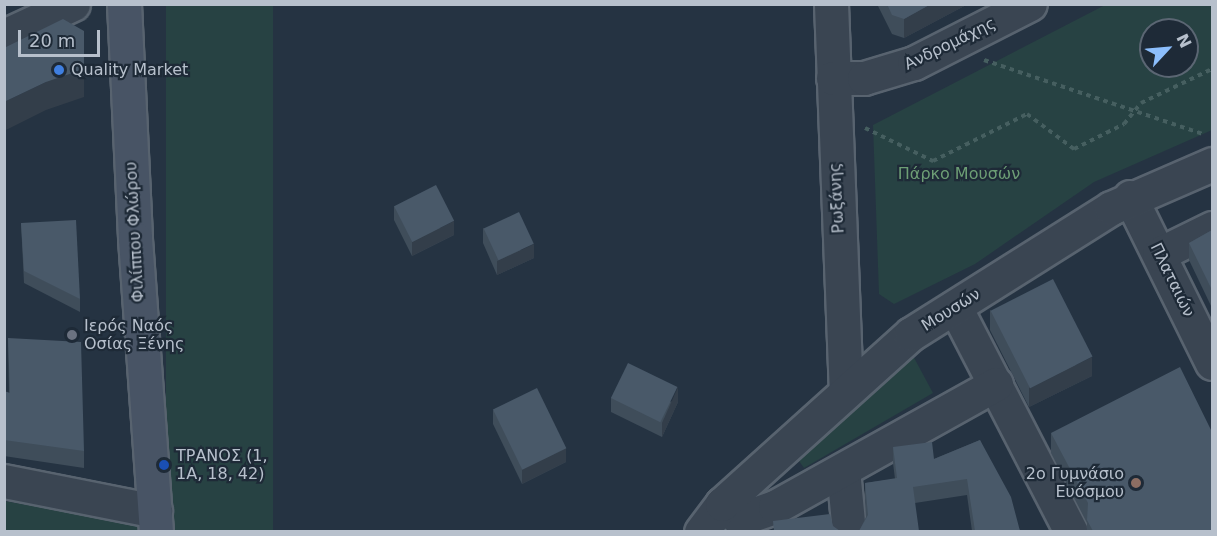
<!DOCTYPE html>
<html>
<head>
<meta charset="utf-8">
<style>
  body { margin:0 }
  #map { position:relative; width:1217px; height:536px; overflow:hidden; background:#253342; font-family:"DejaVu Sans",sans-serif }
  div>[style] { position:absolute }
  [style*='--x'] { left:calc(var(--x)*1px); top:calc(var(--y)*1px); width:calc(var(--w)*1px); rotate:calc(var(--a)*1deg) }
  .green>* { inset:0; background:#274243; transform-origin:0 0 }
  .path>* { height:4px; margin-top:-2px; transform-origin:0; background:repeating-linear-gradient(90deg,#465f60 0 4.5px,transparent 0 9px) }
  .roads { filter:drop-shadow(2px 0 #58636f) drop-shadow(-2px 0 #58636f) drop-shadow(0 2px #58636f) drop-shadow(0 -2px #58636f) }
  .minor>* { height:33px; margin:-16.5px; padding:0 16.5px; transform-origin:16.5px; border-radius:16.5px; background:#3a4552 }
  .tertiary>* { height:33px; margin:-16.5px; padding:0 16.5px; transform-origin:16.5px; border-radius:16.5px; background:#3a4552 }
  .secondary>* { height:33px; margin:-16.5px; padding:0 16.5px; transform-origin:16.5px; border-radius:16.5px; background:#485465 }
  .wall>* { inset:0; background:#3f4d5a }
  .shaded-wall>* { inset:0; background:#333e4a }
  .building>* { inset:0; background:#495969; transform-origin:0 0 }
  .dots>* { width:16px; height:16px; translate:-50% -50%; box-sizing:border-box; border:3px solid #1e2a37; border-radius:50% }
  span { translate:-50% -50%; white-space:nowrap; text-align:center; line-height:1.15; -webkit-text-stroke:4.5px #1e2a37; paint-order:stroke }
  .street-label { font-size:16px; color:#b7c0cc }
  .poi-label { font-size:16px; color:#b7c0cc }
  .left { translate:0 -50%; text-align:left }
  .right { translate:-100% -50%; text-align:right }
  .park-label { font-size:16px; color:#6d9e75 }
  .frame { position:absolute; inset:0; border:6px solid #b7c0cc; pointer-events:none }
  .north { position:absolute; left:1139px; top:18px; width:60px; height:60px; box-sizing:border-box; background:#1e2a37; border:2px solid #5b6673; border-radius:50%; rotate:64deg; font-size:16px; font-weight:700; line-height:24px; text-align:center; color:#b7c0cc }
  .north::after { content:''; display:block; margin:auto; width:21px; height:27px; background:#8cbefc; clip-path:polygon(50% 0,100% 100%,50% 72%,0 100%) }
  .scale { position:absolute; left:18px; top:30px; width:82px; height:27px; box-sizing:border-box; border:3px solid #b7c0cc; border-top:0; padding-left:8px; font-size:18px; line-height:21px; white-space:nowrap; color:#b7c0cc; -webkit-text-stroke:4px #1e2a37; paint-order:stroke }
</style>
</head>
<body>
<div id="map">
  <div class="green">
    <div style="clip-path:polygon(evenodd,1107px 4px,1212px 5px,1212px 130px,1094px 182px,975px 264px,894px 304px,879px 294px,873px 125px,1107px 4px,1151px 30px,1187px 30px,1187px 66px,1151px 66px,1151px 30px)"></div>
    <div style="left:166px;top:5px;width:107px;height:526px"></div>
    <div style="clip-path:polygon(912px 354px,933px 393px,804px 468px,797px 458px)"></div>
    <div style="clip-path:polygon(4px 501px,139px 524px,139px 531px,5px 530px)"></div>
  </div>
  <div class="path">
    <div style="--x:984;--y:60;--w:233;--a:18.7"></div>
    <div style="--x:865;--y:128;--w:76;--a:25.9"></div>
    <div style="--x:933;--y:161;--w:105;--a:-26.6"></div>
    <div style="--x:1027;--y:114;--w:59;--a:36.7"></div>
    <div style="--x:1074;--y:149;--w:56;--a:-26.6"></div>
    <div style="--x:1124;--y:124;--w:27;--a:-51"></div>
    <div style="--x:1141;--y:103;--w:79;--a:-25.6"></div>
  </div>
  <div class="roads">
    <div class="minor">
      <div style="--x:831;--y:4;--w:386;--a:87.8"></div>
      <div style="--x:833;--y:78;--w:31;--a:0"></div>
      <div style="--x:864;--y:78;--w:52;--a:-16.7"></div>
      <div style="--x:914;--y:63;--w:130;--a:-27"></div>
      <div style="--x:1130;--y:197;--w:185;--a:63.7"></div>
      <div style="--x:1159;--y:254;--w:59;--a:-26.1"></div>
      <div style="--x:955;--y:307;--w:253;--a:62.7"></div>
      <div style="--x:843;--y:470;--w:62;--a:84.5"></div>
      <div style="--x:4;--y:481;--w:154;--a:11.2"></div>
      <div style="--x:722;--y:504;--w:23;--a:40"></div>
      <div style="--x:740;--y:519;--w:37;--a:-19"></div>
      <div style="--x:775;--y:507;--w:253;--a:-29.1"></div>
    </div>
    <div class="tertiary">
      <div style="--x:4;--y:36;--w:76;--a:-24.9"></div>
      <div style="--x:701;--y:532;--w:35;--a:-53"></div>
      <div style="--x:722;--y:504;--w:254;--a:-42"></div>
      <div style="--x:911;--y:334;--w:236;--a:-32.2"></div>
      <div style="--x:1111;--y:208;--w:110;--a:-23.5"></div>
    </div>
    <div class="secondary">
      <div style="--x:124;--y:4;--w:235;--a:87.3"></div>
      <div style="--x:135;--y:239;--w:294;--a:85.9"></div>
    </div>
  </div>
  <div class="wall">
    <div style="clip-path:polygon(877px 4px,968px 4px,904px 38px,892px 34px)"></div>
    <div style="clip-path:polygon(394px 206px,454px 235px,412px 256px,394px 220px)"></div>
    <div style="clip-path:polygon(21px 223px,80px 299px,80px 312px,24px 283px)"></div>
    <div style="clip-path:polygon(483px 228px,534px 258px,497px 275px,483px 243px)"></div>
    <div style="clip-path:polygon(1212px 230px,1212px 308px,1189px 260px,1189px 243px)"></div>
    <div style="clip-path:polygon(990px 310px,1092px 376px,1029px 407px,990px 330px)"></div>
    <div style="clip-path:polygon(8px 338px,84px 451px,84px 468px,4px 456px,4px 391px,9px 393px)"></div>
    <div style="clip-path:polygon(611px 398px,678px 402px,662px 437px,611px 412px)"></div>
    <div style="clip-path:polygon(493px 410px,566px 462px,522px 484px,493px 424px)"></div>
    <div style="clip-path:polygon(1051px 433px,1212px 531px,1087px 531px,1087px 523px,1051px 453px)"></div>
    <div style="clip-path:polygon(980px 440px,1020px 531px,972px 531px,967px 495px,915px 503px,859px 531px,866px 517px,865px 499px,865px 483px,895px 479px,893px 463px,893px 447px,934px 459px)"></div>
  </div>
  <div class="shaded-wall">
    <div style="clip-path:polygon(931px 4px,968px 4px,904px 38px,904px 19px)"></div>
    <div style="clip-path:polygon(84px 31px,84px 97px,46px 110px,4px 131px,4px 102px,46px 82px)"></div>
    <div style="clip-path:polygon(454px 221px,454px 235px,412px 256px,412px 242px)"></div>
    <div style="clip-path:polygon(534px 244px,534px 258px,497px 275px,497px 261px)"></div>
    <div style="clip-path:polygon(1092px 357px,1092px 376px,1029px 407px,1029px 388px)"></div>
    <div style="clip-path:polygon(678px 387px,678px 402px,662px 437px,662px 423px)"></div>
    <div style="clip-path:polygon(566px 448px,566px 462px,522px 484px,522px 469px)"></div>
  </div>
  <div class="building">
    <div style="clip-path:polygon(887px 4px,931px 4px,904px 19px,892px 15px)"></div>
    <div style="clip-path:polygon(63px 19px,84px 31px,84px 69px,46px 82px,4px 102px,4px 48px)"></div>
    <div style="left:436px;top:185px;width:40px;height:47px;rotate:63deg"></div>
    <div style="left:519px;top:212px;width:35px;height:39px;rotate:65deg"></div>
    <div style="clip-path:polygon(76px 220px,80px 299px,24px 271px,21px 223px)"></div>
    <div style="clip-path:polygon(1212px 230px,1212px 290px,1189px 243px)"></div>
    <div style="left:1053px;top:279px;width:87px;height:70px;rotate:63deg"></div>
    <div style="clip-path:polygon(8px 338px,81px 342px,84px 451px,4px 440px,4px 391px,10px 393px)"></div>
    <div style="left:628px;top:363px;width:55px;height:39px;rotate:26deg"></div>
    <div style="clip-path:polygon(1180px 367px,1212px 432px,1212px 531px,1093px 531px,1087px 520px,1088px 503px,1051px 433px)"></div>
    <div style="left:537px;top:388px;width:67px;height:49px;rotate:64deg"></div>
    <div style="clip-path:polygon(980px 440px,1011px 497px,1020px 531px,975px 531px,967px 479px,913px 487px,919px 531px,857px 531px,859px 531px,868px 515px,865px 483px,897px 478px,893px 447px,932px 442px,934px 459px)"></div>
    <div style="clip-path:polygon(830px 514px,833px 526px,840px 531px,774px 531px,773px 521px)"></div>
  </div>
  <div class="dots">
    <div style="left:59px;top:70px;background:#3f7fe0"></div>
    <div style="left:72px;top:335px;background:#6b7280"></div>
    <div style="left:164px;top:465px;background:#1a4fb4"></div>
    <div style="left:1136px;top:483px;background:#8d6e63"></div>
  </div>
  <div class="street-label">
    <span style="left:950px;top:44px;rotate:-26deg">Ανδρομάχης</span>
    <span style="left:837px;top:198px;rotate:-93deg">Ρωξάνης</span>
    <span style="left:135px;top:232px;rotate:-93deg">Φιλίππου Φλώρου</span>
    <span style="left:1172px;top:280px;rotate:64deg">Πλαταιών</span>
    <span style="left:951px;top:310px;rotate:-32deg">Μουσών</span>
  </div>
  <div class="poi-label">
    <span class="left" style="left:71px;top:70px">Quality Market</span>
    <span class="left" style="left:84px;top:335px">Ιερός Ναός<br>Οσίας Ξένης</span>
    <span class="left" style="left:176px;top:465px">ΤΡΑΝΟΣ (1,<br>1Α, 18, 42)</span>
    <span class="right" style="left:1124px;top:483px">2ο Γυμνάσιο<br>Ευόσμου</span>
  </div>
  <div class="park-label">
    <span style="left:959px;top:174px">Πάρκο Μουσών</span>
  </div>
  <div class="frame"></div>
  <div class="north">N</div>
  <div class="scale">20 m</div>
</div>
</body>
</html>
